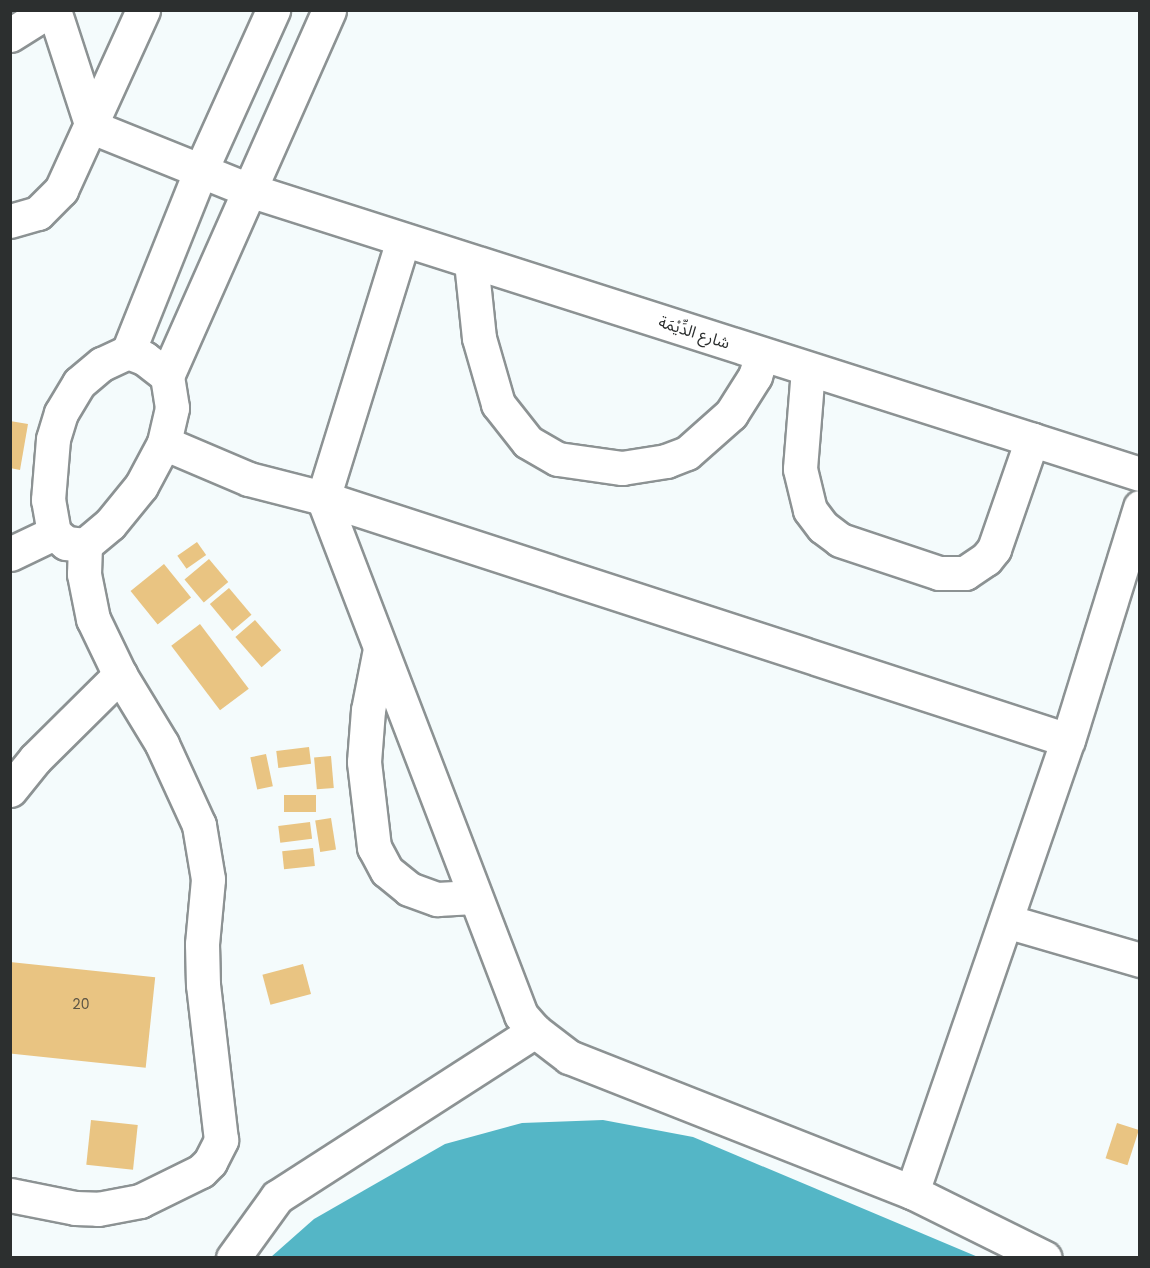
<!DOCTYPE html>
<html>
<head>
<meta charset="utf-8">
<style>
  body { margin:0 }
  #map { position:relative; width:1150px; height:1268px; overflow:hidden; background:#f4fbfc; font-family:Poppins,"Noto Sans Arabic",sans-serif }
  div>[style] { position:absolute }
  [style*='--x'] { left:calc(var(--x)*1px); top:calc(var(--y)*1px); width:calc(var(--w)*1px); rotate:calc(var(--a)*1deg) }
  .water>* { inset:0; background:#54b6c6 }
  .building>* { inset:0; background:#e9c482; transform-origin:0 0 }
  .roads { filter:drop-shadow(2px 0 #8c9293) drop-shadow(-2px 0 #8c9293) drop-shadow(0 2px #8c9293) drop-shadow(0 -2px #8c9293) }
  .minor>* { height:33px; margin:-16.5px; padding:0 16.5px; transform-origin:16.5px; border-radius:16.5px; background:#fff }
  span { translate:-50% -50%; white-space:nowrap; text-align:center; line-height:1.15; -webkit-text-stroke:5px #fff; paint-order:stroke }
  .number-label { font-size:14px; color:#5b5444 }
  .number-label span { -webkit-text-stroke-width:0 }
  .street-label { font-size:16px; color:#2c2f2f }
  .frame { position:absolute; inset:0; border:12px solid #2c2f2f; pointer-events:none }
</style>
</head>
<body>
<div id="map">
  <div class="water">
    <div style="clip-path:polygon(603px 1120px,693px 1137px,978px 1257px,271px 1257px,314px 1219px,445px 1144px,522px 1123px)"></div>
  </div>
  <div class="building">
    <div style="clip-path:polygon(10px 421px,28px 424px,20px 470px,10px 468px)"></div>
    <div style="left:197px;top:542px;width:16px;height:24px;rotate:55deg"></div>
    <div style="left:209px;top:559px;width:30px;height:32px;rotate:50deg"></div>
    <div style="left:164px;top:564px;width:43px;height:43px;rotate:51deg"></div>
    <div style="left:229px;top:588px;width:35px;height:25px;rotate:50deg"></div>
    <div style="left:255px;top:620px;width:40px;height:26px;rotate:49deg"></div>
    <div style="left:200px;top:624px;width:81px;height:36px;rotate:53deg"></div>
    <div style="left:309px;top:747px;width:17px;height:33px;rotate:83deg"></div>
    <div style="left:266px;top:754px;width:33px;height:16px;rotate:78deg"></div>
    <div style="left:331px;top:756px;width:32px;height:17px;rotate:85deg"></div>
    <div style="left:284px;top:795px;width:32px;height:17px"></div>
    <div style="left:331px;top:818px;width:32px;height:16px;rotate:81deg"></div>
    <div style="left:310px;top:822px;width:17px;height:32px;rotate:83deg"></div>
    <div style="left:313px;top:848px;width:18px;height:31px;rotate:84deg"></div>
    <div style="left:10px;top:962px;width:146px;height:91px;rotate:6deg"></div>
    <div style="left:303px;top:964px;width:31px;height:42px;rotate:75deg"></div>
    <div style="left:91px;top:1120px;width:47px;height:45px;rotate:6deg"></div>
    <div style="left:1117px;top:1123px;width:23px;height:37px;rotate:18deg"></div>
  </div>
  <div class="roads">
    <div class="minor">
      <div style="--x:54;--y:10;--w:123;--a:72"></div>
      <div style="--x:92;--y:127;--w:169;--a:21.9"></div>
      <div style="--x:249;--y:190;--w:935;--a:17.68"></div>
      <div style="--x:10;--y:35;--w:47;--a:-32"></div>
      <div style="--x:10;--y:221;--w:29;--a:-16"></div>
      <div style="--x:38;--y:213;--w:33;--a:-45"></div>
      <div style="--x:61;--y:190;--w:198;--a:-65.5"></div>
      <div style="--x:403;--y:240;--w:270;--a:107.2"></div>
      <div style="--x:323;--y:498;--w:554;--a:69.04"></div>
      <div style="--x:521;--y:1015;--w:21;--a:49"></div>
      <div style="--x:535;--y:1031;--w:43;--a:37.4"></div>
      <div style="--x:569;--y:1057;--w:369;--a:21.5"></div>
      <div style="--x:912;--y:1192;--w:148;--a:26.4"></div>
      <div style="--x:471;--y:262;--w:76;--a:84"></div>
      <div style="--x:479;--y:338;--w:69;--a:73.9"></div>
      <div style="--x:498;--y:404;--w:48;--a:51.7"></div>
      <div style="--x:528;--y:442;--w:34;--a:30"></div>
      <div style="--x:558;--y:459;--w:65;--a:8"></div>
      <div style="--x:622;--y:468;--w:45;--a:-9"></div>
      <div style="--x:666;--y:461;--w:22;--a:-21"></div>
      <div style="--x:687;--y:453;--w:59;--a:-41.6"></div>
      <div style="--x:731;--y:414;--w:45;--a:-57.7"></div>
      <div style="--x:755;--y:376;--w:23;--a:-72"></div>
      <div style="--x:128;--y:352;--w:17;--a:21"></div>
      <div style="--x:144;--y:358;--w:29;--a:38"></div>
      <div style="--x:167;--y:376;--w:32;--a:81"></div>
      <div style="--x:172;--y:408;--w:36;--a:103"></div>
      <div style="--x:164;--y:443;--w:49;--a:118.1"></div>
      <div style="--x:141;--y:486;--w:49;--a:129.2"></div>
      <div style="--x:110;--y:524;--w:33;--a:140"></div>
      <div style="--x:85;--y:545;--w:19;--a:-174"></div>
      <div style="--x:66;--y:543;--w:16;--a:-140"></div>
      <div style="--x:54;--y:533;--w:34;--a:-100"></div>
      <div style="--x:48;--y:500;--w:61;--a:-85.3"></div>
      <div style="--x:53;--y:439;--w:27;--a:-73"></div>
      <div style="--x:61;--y:413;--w:35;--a:-59"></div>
      <div style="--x:79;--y:383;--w:30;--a:-40"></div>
      <div style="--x:102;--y:364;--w:29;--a:-25"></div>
      <div style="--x:128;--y:352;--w:194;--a:-68.2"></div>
      <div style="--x:200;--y:172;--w:178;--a:-65.7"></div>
      <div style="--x:808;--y:369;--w:100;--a:94.6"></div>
      <div style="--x:800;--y:469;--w:42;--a:76.3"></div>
      <div style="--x:810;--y:510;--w:21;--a:53"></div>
      <div style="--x:823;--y:527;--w:21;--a:37"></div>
      <div style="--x:840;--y:540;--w:104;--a:18.4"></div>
      <div style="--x:939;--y:573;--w:26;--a:0"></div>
      <div style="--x:965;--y:573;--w:25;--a:-34"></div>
      <div style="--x:986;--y:559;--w:13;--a:-51"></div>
      <div style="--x:994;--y:549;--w:116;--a:-70.9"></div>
      <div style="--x:167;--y:376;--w:400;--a:-66.1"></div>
      <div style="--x:164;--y:443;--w:92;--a:23"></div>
      <div style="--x:249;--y:479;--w:76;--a:14.4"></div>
      <div style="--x:323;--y:498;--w:783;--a:18"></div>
      <div style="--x:10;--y:554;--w:49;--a:-25.5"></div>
      <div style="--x:380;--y:649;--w:62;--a:101.1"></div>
      <div style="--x:368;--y:710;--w:52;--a:94.4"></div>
      <div style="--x:364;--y:762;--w:86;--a:83.3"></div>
      <div style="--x:374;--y:847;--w:27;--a:62"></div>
      <div style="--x:387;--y:871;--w:28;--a:39"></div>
      <div style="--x:409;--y:889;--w:30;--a:20"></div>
      <div style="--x:437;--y:899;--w:37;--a:-3"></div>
      <div style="--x:10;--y:790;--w:40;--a:-51"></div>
      <div style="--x:35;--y:759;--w:120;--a:-44.7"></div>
      <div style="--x:1006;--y:921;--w:140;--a:16.2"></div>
      <div style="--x:912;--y:1192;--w:478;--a:-71"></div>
      <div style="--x:1068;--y:740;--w:244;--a:-72.8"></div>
      <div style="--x:10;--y:1195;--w:66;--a:11.3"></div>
      <div style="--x:75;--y:1208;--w:23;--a:2"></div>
      <div style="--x:98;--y:1209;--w:43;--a:-10.8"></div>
      <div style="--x:140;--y:1201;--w:68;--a:-26.2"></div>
      <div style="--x:201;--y:1171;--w:13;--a:-45"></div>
      <div style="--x:210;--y:1162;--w:25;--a:-63"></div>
      <div style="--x:221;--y:1140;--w:156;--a:-96.6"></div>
      <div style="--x:203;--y:985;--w:41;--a:-91.4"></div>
      <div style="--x:202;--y:944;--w:65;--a:-84.7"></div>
      <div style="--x:208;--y:879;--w:55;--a:-99.5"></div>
      <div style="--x:199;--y:825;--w:89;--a:-114.6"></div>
      <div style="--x:162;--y:744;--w:81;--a:-121.3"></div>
      <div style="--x:120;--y:675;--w:62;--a:-115.7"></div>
      <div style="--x:93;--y:619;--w:46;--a:-101.3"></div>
      <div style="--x:84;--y:574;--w:29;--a:-88"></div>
      <div style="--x:233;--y:1258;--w:75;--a:-54.2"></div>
      <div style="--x:277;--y:1197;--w:307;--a:-32.8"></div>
    </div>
  </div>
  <div class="number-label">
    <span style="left:81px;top:1004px">20</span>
  </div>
  <div class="street-label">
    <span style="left:694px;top:333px;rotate:18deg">شارع الدِّيْمَة</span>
  </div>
  <div class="frame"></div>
</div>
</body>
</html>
